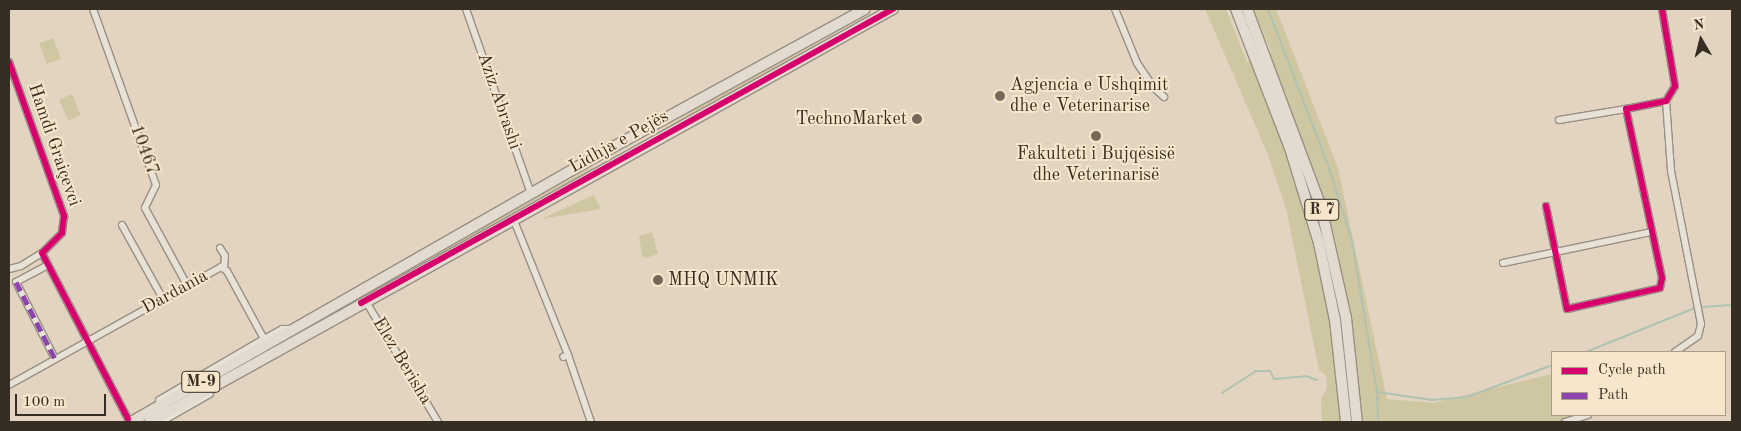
<!DOCTYPE html>
<html>
<head>
<meta charset="utf-8">
<style>
  body { margin:0 }
  #map { position:relative; width:1741px; height:431px; overflow:hidden; background:#e2d4c0; font-family:"Old Standard TT",serif }
  div>[style] { position:absolute }
  [style*='--x'] { left:calc(var(--x)*1px); top:calc(var(--y)*1px); width:calc(var(--w)*1px); rotate:calc(var(--a)*1deg) }
  .green>* { inset:0; background:#cfc7a1; transform-origin:0 0 }
  .stream>* { height:2px; margin:-1px; padding:0 1px; transform-origin:1px; border-radius:1px; background:#b0c2b2 }
  .roads { filter:drop-shadow(1px 0 #988f82) drop-shadow(-1px 0 #988f82) drop-shadow(0 1px #988f82) drop-shadow(0 -1px #988f82) }
  .minor>* { height:6px; margin:-3px; padding:0 3px; transform-origin:3px; border-radius:3px; background:#e7e1d6 }
  .highway>* { height:10px; margin:-5px; padding:0 5px; transform-origin:5px; border-radius:5px; background:#e3dbcf }
  .quiet>* { height:5px; margin-top:-2.5px; transform-origin:0; background:repeating-linear-gradient(90deg,#8e44ad 0 10px,transparent 0 15px) }
  .cycleway>* { height:6px; margin:-3px; padding:0 3px; transform-origin:3px; border-radius:3px; background:#d6006c }
  .dots>* { width:14px; height:14px; translate:-50% -50%; box-sizing:border-box; border:2px solid #f6e6cc; border-radius:50% }
  span { translate:-50% -50%; white-space:nowrap; text-align:center; line-height:1.15; -webkit-text-stroke:4px #f6e6cc; paint-order:stroke }
  .shield-label span { padding:1px 4px; background:#f6e6cc; border:1px solid; border-radius:4px; -webkit-text-stroke-width:0 }
  .shield-label { font-size:16px; color:#372e23; font-weight:700 }
  .poi-label { font-size:18px; color:#372e23 }
  .left { translate:0 -50%; text-align:left }
  .right { translate:-100% -50%; text-align:right }
  .street-label { font-size:18px; color:#372e23 }
  .frame { position:absolute; inset:0; border:10px solid #372e23; pointer-events:none }
  .legend { position:absolute; left:1551px; top:351px; width:175px; height:65px; box-sizing:border-box; background:#f6e6cc; border:1px solid #aa9c88; margin:0; padding:6px 9px; list-style:none; font-size:15px; color:#372e23 }
  .legend li { display:flex; align-items:center; gap:10px; height:25px }
  .legend b { width:25px; border:1px solid #aa9c88 }
  .north { position:absolute; left:1676px; top:15px; width:50px; height:50px; -webkit-text-stroke:4px #f6e6cc; paint-order:stroke; rotate:352deg; font-size:14px; font-weight:700; line-height:20px; text-align:center; color:#372e23 }
  .north::after { content:''; display:block; margin:auto; width:18px; height:22px; background:#372e23; clip-path:polygon(50% 0,100% 100%,50% 72%,0 100%) }
  .scale { position:absolute; left:15px; top:394px; width:91px; height:22px; box-sizing:border-box; border:2px solid #372e23; border-top:0; padding-left:6px; font-size:15px; line-height:18px; white-space:nowrap; color:#372e23; -webkit-text-stroke:4px #f6e6cc; paint-order:stroke }
</style>
</head>
<body>
<div id="map">
  <div class="green">
    <div style="clip-path:polygon(882px 9px,888px 9px,618px 157px,699px 107px)"></div>
    <div style="clip-path:polygon(1205px 9px,1226px 9px,1247px 62px,1271px 52px,1253px 9px,1276px 9px,1338px 168px,1387px 399px,1433px 403px,1552px 374px,1552px 415px,1585px 415px,1570px 422px,1322px 422px,1321px 399px,1327px 388px,1326px 376px,1319px 370px,1286px 208px,1268px 155px)"></div>
    <div style="left:53px;top:38px;width:22px;height:15px;rotate:69deg"></div>
    <div style="left:72px;top:94px;width:23px;height:14px;rotate:67deg"></div>
    <div style="clip-path:polygon(592px 167px,596px 169px,381px 289px,465px 238px)"></div>
    <div style="clip-path:polygon(594px 195px,601px 209px,541px 219px)"></div>
    <div style="clip-path:polygon(652px 232px,658px 254px,646px 258px,642px 256px,639px 236px)"></div>
  </div>
  <div class="stream">
    <div style="--x:1268;--y:9;--w:170;--a:69"></div>
    <div style="--x:1329;--y:168;--w:77;--a:72.5"></div>
    <div style="--x:1352;--y:241;--w:153;--a:80.6"></div>
    <div style="--x:1377;--y:392;--w:30;--a:88"></div>
    <div style="--x:1701;--y:307;--w:30;--a:-4"></div>
    <div style="--x:1586;--y:352;--w:118;--a:-22"></div>
    <div style="--x:1377;--y:392;--w:56;--a:8.3"></div>
    <div style="--x:1432;--y:400;--w:35;--a:-5"></div>
    <div style="--x:1467;--y:397;--w:91;--a:-20.6"></div>
    <div style="--x:1222;--y:393;--w:40;--a:-32.9"></div>
    <div style="--x:1256;--y:371;--w:14;--a:0"></div>
    <div style="--x:1270;--y:371;--w:9;--a:63"></div>
    <div style="--x:1274;--y:379;--w:32;--a:-5"></div>
    <div style="--x:1306;--y:376;--w:12;--a:20"></div>
  </div>
  <div class="roads">
    <div class="minor">
      <div style="--x:93;--y:9;--w:187;--a:70.3"></div>
      <div style="--x:156;--y:185;--w:25;--a:116"></div>
      <div style="--x:145;--y:208;--w:88;--a:61.4"></div>
      <div style="--x:466;--y:9;--w:196;--a:70.6"></div>
      <div style="--x:1115;--y:9;--w:58;--a:67.8"></div>
      <div style="--x:1137;--y:63;--w:29;--a:56"></div>
      <div style="--x:1153;--y:87;--w:15;--a:42"></div>
      <div style="--x:9;--y:62;--w:164;--a:70.3"></div>
      <div style="--x:64;--y:216;--w:17;--a:97"></div>
      <div style="--x:62;--y:233;--w:28;--a:135"></div>
      <div style="--x:42;--y:253;--w:187;--a:62.6"></div>
      <div style="--x:1666;--y:101;--w:70;--a:85.9"></div>
      <div style="--x:1671;--y:171;--w:156;--a:78.9"></div>
      <div style="--x:1701;--y:324;--w:12;--a:104"></div>
      <div style="--x:1698;--y:336;--w:28;--a:145"></div>
      <div style="--x:1559;--y:120;--w:68;--a:-9.3"></div>
      <div style="--x:1546;--y:206;--w:105;--a:78.5"></div>
      <div style="--x:1567;--y:309;--w:95;--a:-12.7"></div>
      <div style="--x:1660;--y:288;--w:10;--a:-79"></div>
      <div style="--x:1662;--y:278;--w:173;--a:-102"></div>
      <div style="--x:1626;--y:109;--w:41;--a:-11.3"></div>
      <div style="--x:1666;--y:101;--w:17;--a:-59"></div>
      <div style="--x:1675;--y:86;--w:78;--a:-99.6"></div>
      <div style="--x:513;--y:218;--w:148;--a:68.1"></div>
      <div style="--x:568;--y:355;--w:5;--a:158"></div>
      <div style="--x:122;--y:225;--w:85;--a:61"></div>
      <div style="--x:220;--y:248;--w:9;--a:58"></div>
      <div style="--x:225;--y:256;--w:12;--a:95"></div>
      <div style="--x:1503;--y:263;--w:152;--a:-11.8"></div>
      <div style="--x:48;--y:265;--w:36;--a:152"></div>
      <div style="--x:16;--y:282;--w:86;--a:63.1"></div>
      <div style="--x:9;--y:269;--w:12;--a:-14"></div>
      <div style="--x:21;--y:266;--w:25;--a:-32"></div>
      <div style="--x:365;--y:300;--w:142;--a:59.1"></div>
      <div style="--x:568;--y:355;--w:71;--a:71.1"></div>
      <div style="--x:9;--y:385;--w:243;--a:-29.1"></div>
      <div style="--x:221;--y:267;--w:7;--a:34"></div>
      <div style="--x:227;--y:271;--w:77;--a:61.4"></div>
      <div style="--x:159;--y:400;--w:121;--a:-30.2"></div>
      <div style="--x:264;--y:339;--w:21;--a:-29"></div>
      <div style="--x:282;--y:329;--w:10;--a:0"></div>
      <div style="--x:161;--y:422;--w:56;--a:-29.7"></div>
      <div style="--x:1565;--y:422;--w:24;--a:-17"></div>
    </div>
    <div class="highway">
      <div style="--x:1236;--y:9;--w:149;--a:68.8"></div>
      <div style="--x:1290;--y:148;--w:99;--a:73"></div>
      <div style="--x:1319;--y:243;--w:79;--a:78.3"></div>
      <div style="--x:1335;--y:320;--w:103;--a:83.8"></div>
      <div style="--x:1247;--y:9;--w:211;--a:69.5"></div>
      <div style="--x:1321;--y:207;--w:114;--a:77.3"></div>
      <div style="--x:1346;--y:318;--w:105;--a:84"></div>
      <div style="--x:131;--y:422;--w:532;--a:-29.74"></div>
      <div style="--x:593;--y:158;--w:310;--a:-28.7"></div>
      <div style="--x:150;--y:422;--w:850;--a:-29.07"></div>
    </div>
  </div>
  <div class="quiet">
    <div style="--x:16;--y:282;--w:86;--a:63.1"></div>
  </div>
  <div class="cycleway">
    <div style="--x:9;--y:62;--w:164;--a:70.3"></div>
    <div style="--x:64;--y:216;--w:17;--a:97"></div>
    <div style="--x:62;--y:233;--w:28;--a:135"></div>
    <div style="--x:42;--y:253;--w:187;--a:62.6"></div>
    <div style="--x:1546;--y:206;--w:105;--a:78.5"></div>
    <div style="--x:1567;--y:309;--w:95;--a:-12.7"></div>
    <div style="--x:1660;--y:288;--w:10;--a:-79"></div>
    <div style="--x:1662;--y:278;--w:173;--a:-102"></div>
    <div style="--x:1626;--y:109;--w:41;--a:-11.3"></div>
    <div style="--x:1666;--y:101;--w:17;--a:-59"></div>
    <div style="--x:1675;--y:86;--w:78;--a:-99.6"></div>
    <div style="--x:361;--y:303;--w:608;--a:-28.93"></div>
  </div>
  <div class="dots">
    <div style="left:1000px;top:96px;background:#73685a"></div>
    <div style="left:917px;top:119px;background:#73685a"></div>
    <div style="left:1096px;top:136px;background:#73685a"></div>
    <div style="left:658px;top:280px;background:#73685a"></div>
  </div>
  <div class="shield-label">
    <span style="left:1322px;top:210px">R 7</span>
    <span style="left:201px;top:382px">M-9</span>
  </div>
  <div class="poi-label">
    <span class="left" style="left:1010px;top:96px">Agjencia e Ushqimit<br>dhe e Veterinarise</span>
    <span class="right" style="left:907px;top:119px">TechnoMarket</span>
    <span style="left:1096px;top:165px">Fakulteti i Bujqësisë<br>dhe Veterinarisë</span>
    <span class="left" style="left:668px;top:280px">MHQ UNMIK</span>
  </div>
  <div class="street-label">
    <span style="left:499px;top:101px;rotate:71deg">Aziz Abrashi</span>
    <span style="left:619px;top:142px;rotate:-29deg">Lidhja e Pejës</span>
    <span style="left:54px;top:145px;rotate:71deg">Hamdi Graiçevci</span>
    <span style="left:144px;top:150px;rotate:70deg">10467</span>
    <span style="left:175px;top:292px;rotate:-29deg">Dardania</span>
    <span style="left:402px;top:361px;rotate:59deg">Elez Berisha</span>
  </div>
  <div class="frame"></div>
  <ul class="legend">
  <li><b style="height:6px;background:#d6006c"></b>Cycle path</li>
  <li><b style="height:6px;background:#8e44ad"></b>Path</li>
  </ul>
  <div class="north">N</div>
  <div class="scale">100 m</div>
</div>
</body>
</html>
